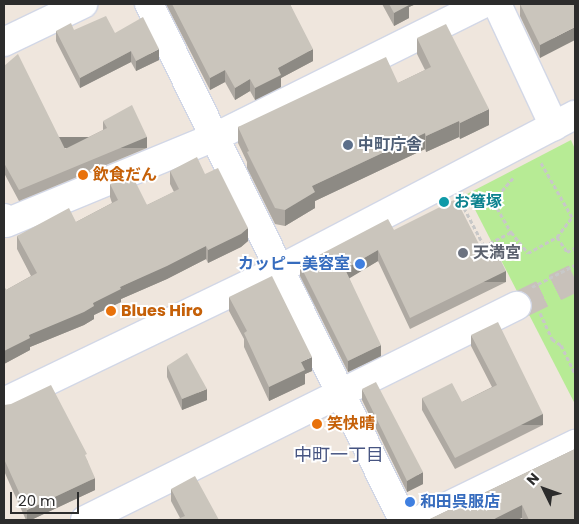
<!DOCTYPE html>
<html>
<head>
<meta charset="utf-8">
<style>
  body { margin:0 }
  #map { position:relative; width:579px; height:524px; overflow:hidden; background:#efe6dd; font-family:Poppins,"Noto Sans JP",sans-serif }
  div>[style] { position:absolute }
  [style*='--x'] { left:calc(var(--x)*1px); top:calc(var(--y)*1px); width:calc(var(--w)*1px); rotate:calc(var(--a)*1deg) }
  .green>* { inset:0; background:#b7eb95 }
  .minor-tunnel>* { height:28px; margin-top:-14px; transform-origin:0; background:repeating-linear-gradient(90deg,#c8c1ba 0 28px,transparent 0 42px) }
  .path>* { height:3px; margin-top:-1.5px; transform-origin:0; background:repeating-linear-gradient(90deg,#c8c8c8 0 4px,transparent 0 6.5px) }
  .roads { filter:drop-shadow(1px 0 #d2d7e6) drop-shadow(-1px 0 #d2d7e6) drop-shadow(0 1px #d2d7e6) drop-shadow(0 -1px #d2d7e6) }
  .minor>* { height:28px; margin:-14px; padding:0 14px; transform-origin:14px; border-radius:14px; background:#fff }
  .wall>* { inset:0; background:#aea9a2 }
  .shaded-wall>* { inset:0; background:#8d8a84; transform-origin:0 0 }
  .building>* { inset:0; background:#cac5bc }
  .dots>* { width:14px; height:14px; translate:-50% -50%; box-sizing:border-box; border:2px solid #fff; border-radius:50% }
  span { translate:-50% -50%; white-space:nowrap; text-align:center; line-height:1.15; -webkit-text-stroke:4px #fff; paint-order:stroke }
  .service-label { font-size:16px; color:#4e5e75; font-weight:700 }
  .left { translate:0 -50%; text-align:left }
  .food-label { font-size:16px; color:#c56008; font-weight:700 }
  .culture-label { font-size:16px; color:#0d838f; font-weight:700 }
  .worship-label { font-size:16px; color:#5b616d; font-weight:700 }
  .shop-label { font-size:16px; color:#366cbe; font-weight:700 }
  .right { translate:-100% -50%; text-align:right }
  .neighbourhood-label { font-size:18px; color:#475582 }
  .frame { position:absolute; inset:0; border:5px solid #2c2c2c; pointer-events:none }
  .north { position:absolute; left:519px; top:464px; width:50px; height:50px; -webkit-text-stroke:4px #fff; paint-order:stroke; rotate:312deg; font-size:14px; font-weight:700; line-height:20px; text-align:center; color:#2c2c2c }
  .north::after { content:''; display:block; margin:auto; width:18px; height:22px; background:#2c2c2c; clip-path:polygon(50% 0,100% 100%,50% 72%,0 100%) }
  .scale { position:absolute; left:10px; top:492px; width:69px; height:22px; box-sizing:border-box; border:2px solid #2c2c2c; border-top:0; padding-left:6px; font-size:15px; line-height:18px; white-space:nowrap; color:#2c2c2c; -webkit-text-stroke:4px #fff; paint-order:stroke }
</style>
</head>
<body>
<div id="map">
  <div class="green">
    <div style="clip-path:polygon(571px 140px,575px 149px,575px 404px,467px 194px)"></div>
  </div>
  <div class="minor-tunnel">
    <div style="--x:517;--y:306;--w:64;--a:-25.8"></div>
  </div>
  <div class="path">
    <div style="--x:513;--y:178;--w:23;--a:131"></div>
    <div style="--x:498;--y:195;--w:13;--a:94"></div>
    <div style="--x:497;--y:208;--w:28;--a:60"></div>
    <div style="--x:511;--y:232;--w:27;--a:51"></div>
    <div style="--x:528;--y:253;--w:33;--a:-29"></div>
    <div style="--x:557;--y:237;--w:25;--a:-53"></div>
    <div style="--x:572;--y:217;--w:64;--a:-119.7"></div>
    <div style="--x:461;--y:202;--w:50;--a:62.4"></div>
    <div style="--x:484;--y:246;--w:9;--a:103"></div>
    <div style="--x:557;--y:237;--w:18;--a:56"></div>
    <div style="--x:567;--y:252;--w:9;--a:-27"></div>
    <div style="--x:484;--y:246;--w:30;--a:-27"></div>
    <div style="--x:532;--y:287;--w:48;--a:-27.1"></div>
    <div style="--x:540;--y:313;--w:29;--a:65"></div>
    <div style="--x:552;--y:339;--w:11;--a:34"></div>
    <div style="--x:561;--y:345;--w:32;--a:64"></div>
  </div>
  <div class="roads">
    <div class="minor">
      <div style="--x:149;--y:4;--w:575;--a:63.79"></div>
      <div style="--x:497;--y:4;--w:135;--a:65"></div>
      <div style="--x:4;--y:42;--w:88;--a:-25.7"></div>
      <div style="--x:4;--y:218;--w:5;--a:68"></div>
      <div style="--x:6;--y:223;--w:226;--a:-22.4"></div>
      <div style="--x:215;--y:137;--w:299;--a:-26.4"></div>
      <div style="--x:4;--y:402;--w:306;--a:-25.7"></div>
      <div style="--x:280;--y:269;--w:333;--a:-27.6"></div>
      <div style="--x:85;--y:520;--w:482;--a:-26.4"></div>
      <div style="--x:419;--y:520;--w:174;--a:-26"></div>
    </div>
  </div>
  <div class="wall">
    <div style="clip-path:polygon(166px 4px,290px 4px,313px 61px,281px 78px,281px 87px,255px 100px,250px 91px,235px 100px,225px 82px,210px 90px)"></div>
    <div style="clip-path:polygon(382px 4px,416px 4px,409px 7px,409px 18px,394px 26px)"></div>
    <div style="clip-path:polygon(520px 4px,575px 4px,540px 58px,520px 16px)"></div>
    <div style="clip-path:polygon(74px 30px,115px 33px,159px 60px,136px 71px,131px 62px,80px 88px,56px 41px,56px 31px)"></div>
    <div style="clip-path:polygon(417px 38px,489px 125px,460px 139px,459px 137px,426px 152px,425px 149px,315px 201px,315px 208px,285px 226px,275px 224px,247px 168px,247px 162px,238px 143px,238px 127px,398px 83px,425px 70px,417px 54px)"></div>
    <div style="clip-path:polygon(4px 66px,65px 149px,103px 130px,103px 121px,147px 148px,19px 201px,4px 173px)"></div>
    <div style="clip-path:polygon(170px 171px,205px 174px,248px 241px,241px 247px,208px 263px,206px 259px,167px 279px,121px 299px,121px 302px,94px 315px,94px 319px,84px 325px,30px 347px,30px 350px,4px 364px,4px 286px,6px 290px,31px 276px,17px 249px,17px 236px,76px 222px,112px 203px,110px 197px,110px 184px,147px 205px,174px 192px,170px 184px)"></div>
    <div style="clip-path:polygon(394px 230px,506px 282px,410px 329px,378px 261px,349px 278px,381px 356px,348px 372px,300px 276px,300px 265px)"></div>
    <div style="clip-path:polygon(229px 297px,312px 371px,305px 374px,305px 384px,269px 401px,244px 347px,244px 339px,229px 311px)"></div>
    <div style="clip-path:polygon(471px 335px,543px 425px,455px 469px,422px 410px,422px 398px,462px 402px,492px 387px,471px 346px)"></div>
    <div style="clip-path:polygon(167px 366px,207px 400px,182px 410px,167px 377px)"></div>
    <div style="clip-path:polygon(362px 389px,423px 484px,407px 492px,362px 400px)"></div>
    <div style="clip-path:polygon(4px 405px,87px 460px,95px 490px,31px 520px,26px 520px,4px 471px)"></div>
    <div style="clip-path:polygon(575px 449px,575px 520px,523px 520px,522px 518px,428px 520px)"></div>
    <div style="clip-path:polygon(171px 489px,219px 520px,180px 518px,171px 501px)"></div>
  </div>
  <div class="shaded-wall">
    <div style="clip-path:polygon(404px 4px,416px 4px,409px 7px,409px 18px,394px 26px,394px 13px)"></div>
    <div style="clip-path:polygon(575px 27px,575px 40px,540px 58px,540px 45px)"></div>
    <div style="clip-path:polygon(159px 49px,159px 60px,136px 71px,136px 61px)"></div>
    <div style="clip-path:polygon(313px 49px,313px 61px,281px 78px,281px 87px,255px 100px,255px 88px,278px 68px)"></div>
    <div style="clip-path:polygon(131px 51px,131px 62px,80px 88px,80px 78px)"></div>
    <div style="clip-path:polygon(225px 70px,225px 82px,210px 90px,210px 78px)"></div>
    <div style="clip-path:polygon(250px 79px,250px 91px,235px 100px,235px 88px)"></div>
    <div style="clip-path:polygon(489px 109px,489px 125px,460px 139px,460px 123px)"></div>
    <div style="clip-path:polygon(459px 121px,459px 137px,426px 152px,426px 136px)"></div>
    <div style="clip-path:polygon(425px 133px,425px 149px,315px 201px,315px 208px,285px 226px,285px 210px,312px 186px)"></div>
    <div style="left:147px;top:137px;width:11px;height:139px;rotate:90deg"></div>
    <div style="clip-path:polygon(248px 228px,248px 241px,241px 247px,208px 263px,208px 250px)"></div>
    <div style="clip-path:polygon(206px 246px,206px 259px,167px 279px,121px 299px,121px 302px,94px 315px,94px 319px,84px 325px,30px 347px,30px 350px,4px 364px,4px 351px,29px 335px,93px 303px,120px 287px)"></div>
    <div style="clip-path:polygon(378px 250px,378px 261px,345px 281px,345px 269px)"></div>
    <div style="left:506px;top:271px;width:11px;height:107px;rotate:90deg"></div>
    <div style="clip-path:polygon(381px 345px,381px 356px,348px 372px,348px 361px)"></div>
    <div style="clip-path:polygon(312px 357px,312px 371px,305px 374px,305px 384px,269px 401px,269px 387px,301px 362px)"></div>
    <div style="clip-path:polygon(207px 389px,207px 400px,182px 410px,182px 399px)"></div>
    <div style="left:543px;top:414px;width:11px;height:98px;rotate:90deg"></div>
    <div style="clip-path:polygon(423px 472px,423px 484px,407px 492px,407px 481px)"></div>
    <div style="clip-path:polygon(95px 478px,95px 490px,31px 520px,27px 520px,27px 510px)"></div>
    <div style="clip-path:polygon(522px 505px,522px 518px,517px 520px,492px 520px)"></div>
  </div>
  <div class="building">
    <div style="clip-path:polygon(172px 4px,290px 4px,313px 49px,278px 68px,281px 75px,255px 88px,250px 79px,235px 88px,225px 70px,210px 78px)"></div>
    <div style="clip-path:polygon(389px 4px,409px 4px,409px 5px,394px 13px)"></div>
    <div style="clip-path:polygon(520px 4px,575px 4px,575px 27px,540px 45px)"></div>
    <div style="clip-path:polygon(106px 16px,115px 33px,143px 17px,159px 49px,136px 61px,131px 51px,80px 78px,56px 31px,71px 23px,74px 30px)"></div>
    <div style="clip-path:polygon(446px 24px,489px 109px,460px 123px,459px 121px,426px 136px,425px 133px,312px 186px,315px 192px,285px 210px,275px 208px,247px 152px,249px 151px,238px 127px,386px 57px,398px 83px,431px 67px,417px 38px)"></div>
    <div style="clip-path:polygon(18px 54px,65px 149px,107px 128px,103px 121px,132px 105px,147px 137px,19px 190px,4px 163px,4px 66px)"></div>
    <div style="clip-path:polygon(197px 157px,205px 174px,218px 168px,248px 228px,241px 234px,208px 250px,206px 246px,167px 266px,120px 287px,121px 289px,93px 303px,94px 306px,84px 312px,29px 335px,30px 338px,4px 351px,4px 286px,6px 290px,37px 273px,17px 236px,69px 208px,76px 222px,118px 200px,110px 184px,132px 175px,147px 205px,179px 189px,170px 171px)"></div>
    <div style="clip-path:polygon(456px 199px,485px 256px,496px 251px,506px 271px,410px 318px,378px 250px,345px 269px,381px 345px,348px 361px,300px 265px,388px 219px,394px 230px)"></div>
    <div style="clip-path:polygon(272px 276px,312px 357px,301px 362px,305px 370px,269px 387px,244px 333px,247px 331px,229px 297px)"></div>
    <div style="clip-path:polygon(498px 322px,543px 414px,455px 458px,422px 398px,452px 383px,462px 402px,497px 385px,471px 335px)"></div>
    <div style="clip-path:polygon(187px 353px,207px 389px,182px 399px,167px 366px)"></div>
    <div style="clip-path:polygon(376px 382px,423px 472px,407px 481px,362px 389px)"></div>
    <div style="clip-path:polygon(51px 385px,87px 454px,85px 455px,95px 478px,27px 510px,4px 459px,4px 405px,11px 404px)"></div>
    <div style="clip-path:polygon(575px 449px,575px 520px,529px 520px,522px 505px,492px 520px,428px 520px)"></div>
    <div style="clip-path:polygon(195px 476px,219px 520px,175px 520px,185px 516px,171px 489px)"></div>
  </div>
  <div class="dots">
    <div style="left:348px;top:145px;background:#5c6f8a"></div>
    <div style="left:83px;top:175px;background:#e8710a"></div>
    <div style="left:444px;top:202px;background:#0f9aa8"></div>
    <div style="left:463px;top:253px;background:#6b7280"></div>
    <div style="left:360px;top:264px;background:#3f7fe0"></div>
    <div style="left:111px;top:311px;background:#e8710a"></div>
    <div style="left:317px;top:424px;background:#e8710a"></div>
    <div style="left:410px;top:502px;background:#3f7fe0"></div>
  </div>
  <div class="service-label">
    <span class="left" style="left:358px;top:145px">中町庁舎</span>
  </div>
  <div class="food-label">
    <span class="left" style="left:93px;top:175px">飲食だん</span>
    <span class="left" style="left:121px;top:311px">Blues Hiro</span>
    <span class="left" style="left:327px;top:424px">笑快晴</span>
  </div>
  <div class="culture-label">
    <span class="left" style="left:454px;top:202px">お箸塚</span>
  </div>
  <div class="worship-label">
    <span class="left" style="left:473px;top:253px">天満宮</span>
  </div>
  <div class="shop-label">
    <span class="right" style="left:350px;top:264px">カッピー美容室</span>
    <span class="left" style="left:420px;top:502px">和田呉服店</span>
  </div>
  <div class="neighbourhood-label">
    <span style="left:339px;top:455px">中町一丁目</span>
  </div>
  <div class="frame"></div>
  <div class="north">N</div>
  <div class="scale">20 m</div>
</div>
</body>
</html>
